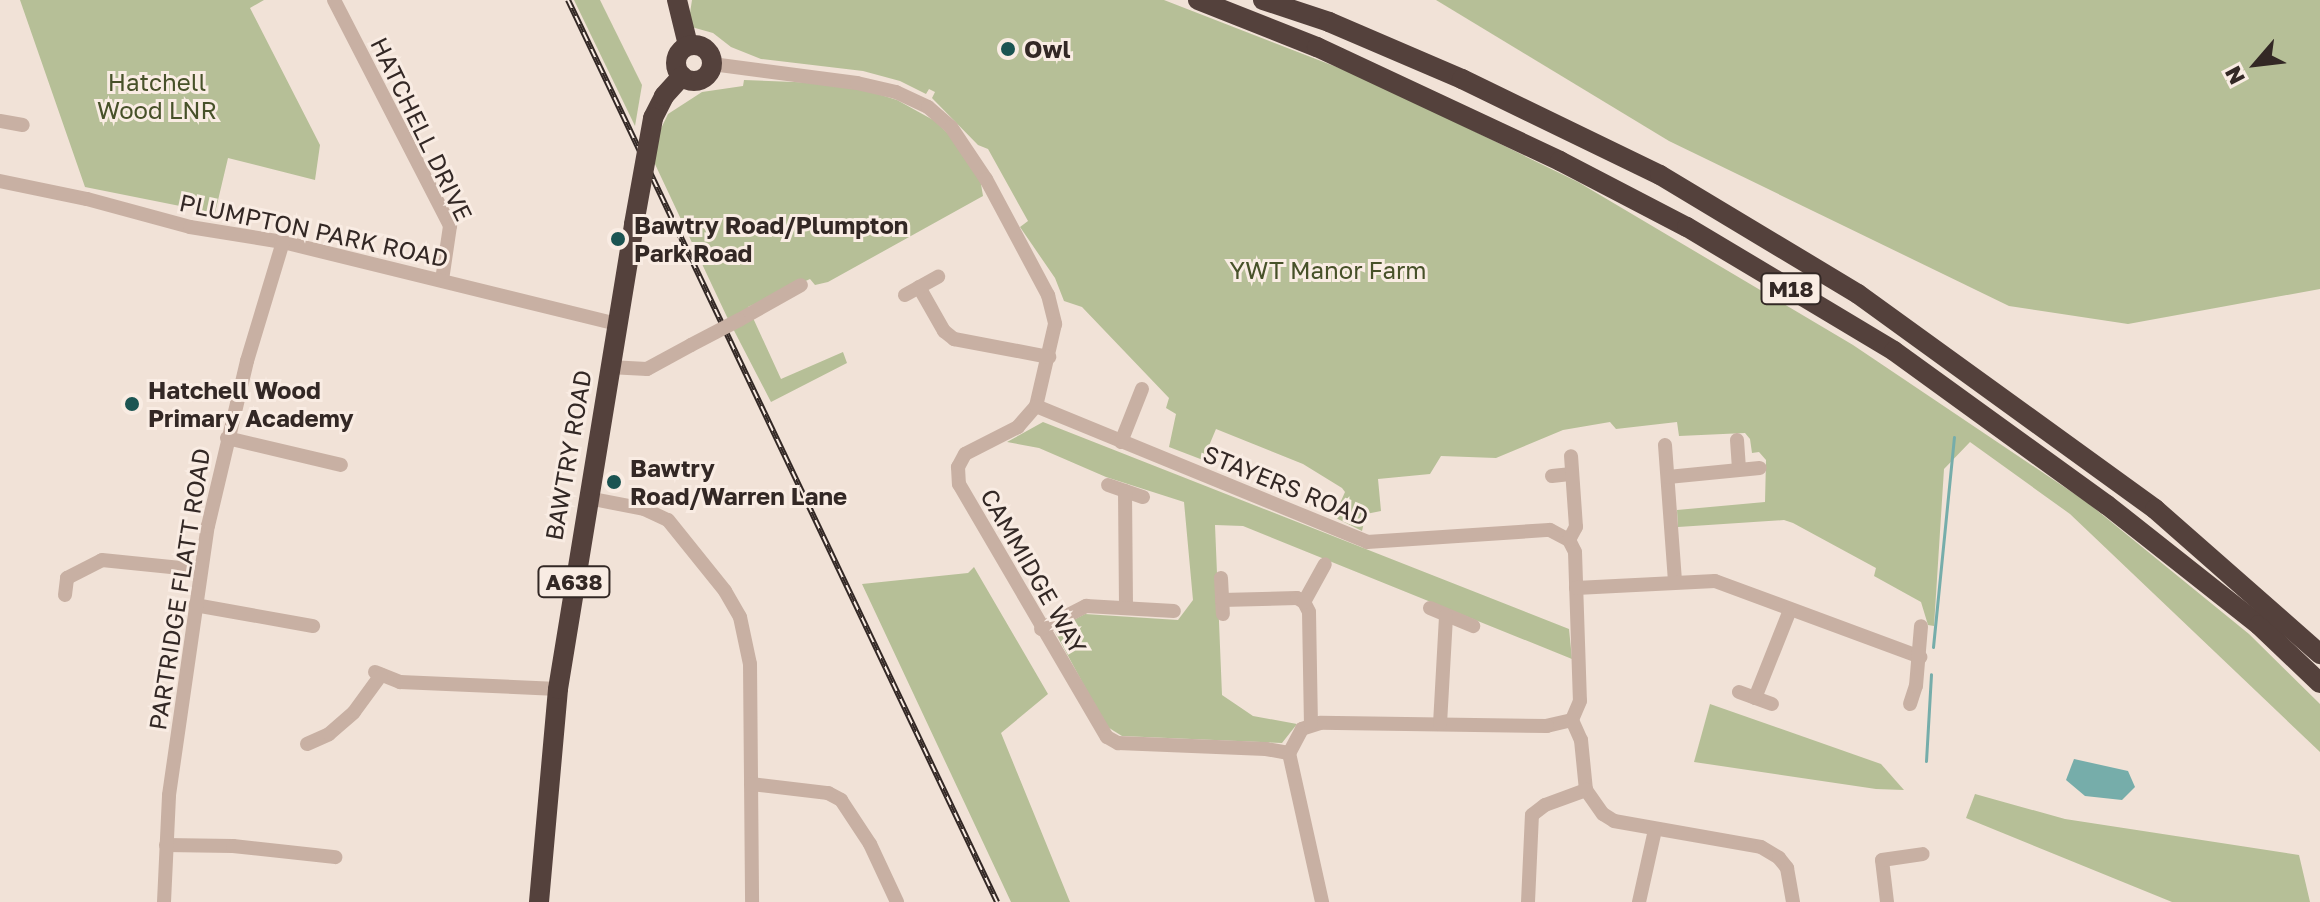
<!DOCTYPE html>
<html>
<head>
<meta charset="utf-8">
<style>
  body { margin:0 }
  #map { position:relative; width:2320px; height:902px; overflow:hidden; background:#f1e2d7; font-family:"Golos Text",sans-serif }
  div>[style] { position:absolute }
  [style*='--x'] { left:calc(var(--x)*1px); top:calc(var(--y)*1px); width:calc(var(--w)*1px); rotate:calc(var(--a)*1deg) }
  .green>* { inset:0; background:#b6bf97 }
  .water>* { inset:0; background:#76adaa }
  .stream>* { height:3px; margin:-1.5px; padding:0 1.5px; transform-origin:1.5px; border-radius:1.5px; background:#76adaa }
  .minor>* { height:14px; margin:-7px; padding:0 7px; transform-origin:7px; border-radius:7px; background:#c8b0a3 }
  .highway>* { height:20px; margin:-10px; padding:0 10px; transform-origin:10px; border-radius:10px; background:#54413c }
  .highway>.ring { margin:-10px; padding:0; box-sizing:content-box; background:none; border:20px solid #54413c; border-radius:50% }
  .rail>* { height:6px; margin-top:-3px; transform-origin:0; background:repeating-linear-gradient(90deg,#f9ece3 0 9px,#332825 0 18px); box-sizing:border-box; border-block:2px solid #332825 }
  .minor-bridge>* { height:14px; margin:-7px; padding:0 7px; transform-origin:7px; border-radius:7px; background:#c8b0a3 }
  .highway-bridge>* { height:20px; margin:-10px; padding:0 10px; transform-origin:10px; border-radius:10px; background:#54413c }
  .dots>* { width:22px; height:22px; translate:-50% -50%; box-sizing:border-box; border:4px solid #f9ece3; border-radius:50% }
  span { translate:-50% -50%; white-space:nowrap; text-align:center; line-height:1.15; -webkit-text-stroke:6px #f9ece3; paint-order:stroke }
  .shield-label span { padding:2px 6px; background:#f9ece3; border:2px solid; border-radius:6px; -webkit-text-stroke-width:0 }
  .shield-label { font-size:22px; color:#332825; font-weight:700 }
  .poi-label { font-size:24px; color:#332825; font-weight:700 }
  .left { translate:0 -50%; text-align:left }
  .park-label { font-size:24px; color:#475129 }
  .street-label { font-size:24px; color:#332825 }
  .north { position:absolute; left:2216px; top:24px; width:80px; height:80px; -webkit-text-stroke:6px #f9ece3; paint-order:stroke; rotate:242deg; font-size:22px; font-weight:700; line-height:32px; text-align:center; color:#332825 }
  .north::after { content:''; display:block; margin:auto; width:28px; height:36px; background:#332825; clip-path:polygon(50% 0,100% 100%,50% 72%,0 100%) }
</style>
</head>
<body>
<div id="map">
  <div class="green">
    <div style="clip-path:polygon(20px 0,264px 0,250px 8px,320px 145px,315px 180px,228px 158px,215px 213px,85px 187px)"></div>
    <div style="clip-path:polygon(574px 0,600px 0,642px 85px,635px 126px)"></div>
    <div style="clip-path:polygon(692px 0,1164px 0,1365px 78px,1578px 182px,1853px 345px,2088px 503px,2249px 634px,2320px 704px,2320px 752px,2070px 514px,1970px 442px,1944px 469px,1934px 626px,1928px 625px,1921px 602px,1874px 576px,1876px 568px,1793px 523px,1784px 520px,1678px 527px,1677px 510px,1765px 502px,1766px 460px,1759px 452px,1752px 453px,1750px 439px,1745px 433px,1679px 436px,1677px 422px,1616px 429px,1610px 422px,1563px 430px,1496px 458px,1441px 456px,1430px 474px,1378px 479px,1381px 511px,1366px 514px,1362px 531px,1334px 517px,1345px 492px,1342px 488px,1303px 464px,1216px 429px,1203px 460px,1169px 447px,1176px 414px,1166px 408px,1169px 398px,1082px 307px,1064px 301px,1055px 278px,1020px 227px,1028px 221px,988px 149px,978px 145px,932px 98px,935px 92px,929px 89px,926px 94px,900px 81px,863px 71px,761px 59px,731px 47px,713px 33px,688px 26px)"></div>
    <div style="clip-path:polygon(1436px 0,2320px 0,2320px 289px,2128px 324px,2009px 306px,1669px 141px)"></div>
    <div style="clip-path:polygon(744px 80px,846px 84px,897px 100px,935px 121px,966px 151px,980px 178px,983px 196px,828px 282px,815px 285px,810px 279px,748px 307px,781px 379px,843px 352px,847px 363px,771px 402px,727px 317px,654px 162px,655px 141px,668px 114px,702px 92px,743px 86px)"></div>
    <div style="clip-path:polygon(1043px 422px,1569px 629px,1572px 659px,1243px 526px,1215px 525px,1222px 695px,1253px 716px,1297px 724px,1282px 743px,1122px 736px,1106px 726px,1054px 630px,1085px 614px,1178px 620px,1193px 600px,1184px 502px,1106px 477px,1039px 448px,1007px 442px)"></div>
    <div style="clip-path:polygon(974px 567px,1048px 694px,1001px 733px,1070px 902px,1011px 902px,862px 584px,968px 573px)"></div>
    <div style="clip-path:polygon(1710px 704px,1881px 764px,1904px 790px,1876px 789px,1694px 762px)"></div>
    <div style="clip-path:polygon(1975px 794px,2065px 819px,2299px 855px,2310px 902px,2172px 902px,1966px 818px)"></div>
  </div>
  <div class="water">
    <div style="clip-path:polygon(2074px 759px,2128px 771px,2135px 787px,2122px 800px,2085px 796px,2066px 780px)"></div>
  </div>
  <div class="stream">
    <div style="--x:1933;--y:647;--w:211;--a:-84.3"></div>
    <div style="--x:1926;--y:761;--w:87;--a:-86.7"></div>
  </div>
  <div class="minor">
    <div style="--x:334;--y:0;--w:254;--a:62.8"></div>
    <div style="--x:450;--y:226;--w:55;--a:98.4"></div>
    <div style="--x:712;--y:64;--w:146;--a:7.5"></div>
    <div style="--x:857;--y:83;--w:40;--a:13"></div>
    <div style="--x:896;--y:92;--w:35;--a:25"></div>
    <div style="--x:928;--y:107;--w:30;--a:41"></div>
    <div style="--x:951;--y:127;--w:63;--a:56.1"></div>
    <div style="--x:986;--y:179;--w:132;--a:61.9"></div>
    <div style="--x:1048;--y:295;--w:30;--a:76"></div>
    <div style="--x:1055;--y:324;--w:84;--a:103"></div>
    <div style="--x:1036;--y:406;--w:28;--a:131"></div>
    <div style="--x:1018;--y:427;--w:59;--a:153"></div>
    <div style="--x:965;--y:454;--w:15;--a:118"></div>
    <div style="--x:958;--y:467;--w:17;--a:87"></div>
    <div style="--x:959;--y:484;--w:293;--a:59.7"></div>
    <div style="--x:1107;--y:737;--w:13;--a:29"></div>
    <div style="--x:1118;--y:743;--w:148;--a:2.3"></div>
    <div style="--x:1266;--y:749;--w:23;--a:10"></div>
    <div style="--x:0;--y:121;--w:23;--a:10"></div>
    <div style="--x:0;--y:181;--w:89;--a:11.7"></div>
    <div style="--x:87;--y:199;--w:107;--a:15.2"></div>
    <div style="--x:190;--y:227;--w:94;--a:9.2"></div>
    <div style="--x:283;--y:242;--w:345;--a:13.8"></div>
    <div style="--x:919;--y:287;--w:51;--a:60.4"></div>
    <div style="--x:944;--y:331;--w:13;--a:39"></div>
    <div style="--x:954;--y:339;--w:97;--a:10.7"></div>
    <div style="--x:905;--y:295;--w:38;--a:-29"></div>
    <div style="--x:739;--y:320;--w:71;--a:-29.4"></div>
    <div style="--x:609;--y:367;--w:38;--a:3"></div>
    <div style="--x:647;--y:369;--w:50;--a:-28.6"></div>
    <div style="--x:1036;--y:406;--w:358;--a:22.3"></div>
    <div style="--x:1367;--y:542;--w:183;--a:-3.8"></div>
    <div style="--x:1550;--y:530;--w:21;--a:28"></div>
    <div style="--x:1569;--y:540;--w:13;--a:63"></div>
    <div style="--x:1575;--y:552;--w:149;--a:88.1"></div>
    <div style="--x:1580;--y:701;--w:21;--a:113"></div>
    <div style="--x:1572;--y:720;--w:26;--a:167"></div>
    <div style="--x:1547;--y:726;--w:227;--a:-179.2"></div>
    <div style="--x:1320;--y:723;--w:19;--a:162"></div>
    <div style="--x:1302;--y:729;--w:27;--a:118"></div>
    <div style="--x:227;--y:438;--w:117;--a:13.3"></div>
    <div style="--x:1737;--y:440;--w:29;--a:86"></div>
    <div style="--x:1121;--y:442;--w:57;--a:-68.4"></div>
    <div style="--x:1665;--y:445;--w:136;--a:85.8"></div>
    <div style="--x:1552;--y:476;--w:20;--a:-6"></div>
    <div style="--x:1668;--y:477;--w:92;--a:-5.6"></div>
    <div style="--x:1108;--y:485;--w:37;--a:19"></div>
    <div style="--x:1125;--y:491;--w:117;--a:89.5"></div>
    <div style="--x:588;--y:498;--w:57;--a:11.1"></div>
    <div style="--x:644;--y:509;--w:26;--a:25"></div>
    <div style="--x:668;--y:520;--w:91;--a:51.2"></div>
    <div style="--x:725;--y:591;--w:30;--a:60"></div>
    <div style="--x:740;--y:617;--w:48;--a:78"></div>
    <div style="--x:750;--y:664;--w:238;--a:89.5"></div>
    <div style="--x:1569;--y:540;--w:15;--a:-62"></div>
    <div style="--x:1576;--y:527;--w:71;--a:-94"></div>
    <div style="--x:1221;--y:578;--w:36;--a:87"></div>
    <div style="--x:1576;--y:588;--w:139;--a:-2.9"></div>
    <div style="--x:1715;--y:581;--w:219;--a:20.3"></div>
    <div style="--x:65;--y:595;--w:17;--a:-83"></div>
    <div style="--x:67;--y:578;--w:39;--a:-27"></div>
    <div style="--x:102;--y:560;--w:99;--a:5.8"></div>
    <div style="--x:1222;--y:600;--w:75;--a:-1.5"></div>
    <div style="--x:1297;--y:598;--w:8;--a:30"></div>
    <div style="--x:1304;--y:602;--w:11;--a:63"></div>
    <div style="--x:1309;--y:612;--w:112;--a:89"></div>
    <div style="--x:1304;--y:602;--w:43;--a:-61.1"></div>
    <div style="--x:195;--y:605;--w:120;--a:10.1"></div>
    <div style="--x:1430;--y:608;--w:47;--a:22.7"></div>
    <div style="--x:1041;--y:629;--w:51;--a:-27.1"></div>
    <div style="--x:1086;--y:606;--w:88;--a:3.3"></div>
    <div style="--x:375;--y:672;--w:27;--a:22"></div>
    <div style="--x:400;--y:682;--w:158;--a:2.5"></div>
    <div style="--x:1739;--y:692;--w:35;--a:20"></div>
    <div style="--x:1755;--y:698;--w:95;--a:-68.3"></div>
    <div style="--x:1910;--y:704;--w:19;--a:-72"></div>
    <div style="--x:1916;--y:686;--w:60;--a:-85.2"></div>
    <div style="--x:1572;--y:720;--w:22;--a:66"></div>
    <div style="--x:1581;--y:740;--w:50;--a:84.3"></div>
    <div style="--x:1586;--y:790;--w:29;--a:55"></div>
    <div style="--x:1603;--y:814;--w:13;--a:32"></div>
    <div style="--x:1614;--y:821;--w:149;--a:10"></div>
    <div style="--x:1761;--y:847;--w:21;--a:31"></div>
    <div style="--x:1779;--y:858;--w:13;--a:51"></div>
    <div style="--x:1787;--y:868;--w:35;--a:80"></div>
    <div style="--x:1440;--y:724;--w:108;--a:-86.8"></div>
    <div style="--x:307;--y:744;--w:24;--a:-24"></div>
    <div style="--x:329;--y:734;--w:33;--a:-41"></div>
    <div style="--x:354;--y:712;--w:46;--a:-53.9"></div>
    <div style="--x:1289;--y:753;--w:153;--a:77.5"></div>
    <div style="--x:751;--y:784;--w:78;--a:6.7"></div>
    <div style="--x:828;--y:793;--w:15;--a:28"></div>
    <div style="--x:841;--y:800;--w:53;--a:56.6"></div>
    <div style="--x:870;--y:844;--w:64;--a:65"></div>
    <div style="--x:166;--y:845;--w:67;--a:0.9"></div>
    <div style="--x:233;--y:846;--w:103;--a:6.2"></div>
    <div style="--x:164;--y:902;--w:107;--a:-87.3"></div>
    <div style="--x:169;--y:795;--w:272;--a:-81.8"></div>
    <div style="--x:208;--y:526;--w:170;--a:-76.7"></div>
    <div style="--x:247;--y:361;--w:124;--a:-73.2"></div>
    <div style="--x:1528;--y:902;--w:87;--a:-87.4"></div>
    <div style="--x:1532;--y:815;--w:16;--a:-38"></div>
    <div style="--x:1545;--y:805;--w:44;--a:-20.1"></div>
    <div style="--x:1639;--y:902;--w:74;--a:-77.5"></div>
    <div style="--x:1887;--y:902;--w:42;--a:-96.8"></div>
    <div style="--x:1882;--y:860;--w:41;--a:-8.3"></div>
  </div>
  <div class="highway">
    <div style="--x:677;--y:0;--w:46;--a:76.3"></div>
    <div style="--x:1198;--y:0;--w:128;--a:21.6"></div>
    <div style="--x:1317;--y:47;--w:268;--a:25.1"></div>
    <div style="--x:1560;--y:161;--w:143;--a:27.5"></div>
    <div style="--x:1687;--y:227;--w:241;--a:30.9"></div>
    <div style="--x:1894;--y:351;--w:263;--a:35.9"></div>
    <div style="--x:2107;--y:505;--w:194;--a:38.3"></div>
    <div style="--x:2259;--y:625;--w:84;--a:43.6"></div>
    <div style="--x:1263;--y:0;--w:70;--a:18.4"></div>
    <div style="--x:1329;--y:22;--w:145;--a:23.2"></div>
    <div style="--x:1462;--y:79;--w:220;--a:25.9"></div>
    <div style="--x:1660;--y:175;--w:231;--a:31"></div>
    <div style="--x:1858;--y:294;--w:367;--a:35.9"></div>
    <div style="--x:2155;--y:509;--w:220;--a:41.3"></div>
    <div class="ring" style="left:676px;top:45px;width:16px;height:16px"></div>
    <div style="--x:653;--y:118;--w:25;--a:-63"></div>
    <div style="--x:664;--y:96;--w:27;--a:-48"></div>
    <div style="--x:539;--y:902;--w:214;--a:-84.9"></div>
    <div style="--x:558;--y:689;--w:471;--a:-80.7"></div>
  </div>
  <div class="rail">
    <div style="--x:568;--y:0;--w:999;--a:64.56"></div>
  </div>
  <div class="minor-bridge">
    <div style="--x:691;--y:345;--w:54;--a:-27.5"></div>
  </div>
  <div class="highway-bridge">
    <div style="--x:634;--y:224;--w:108;--a:-79.8"></div>
  </div>
  <div class="dots">
    <div style="left:1008px;top:49px;background:#1b5452"></div>
    <div style="left:618px;top:239px;background:#1b5452"></div>
    <div style="left:132px;top:404px;background:#1b5452"></div>
    <div style="left:614px;top:482px;background:#1b5452"></div>
  </div>
  <div class="shield-label">
    <span style="left:1791px;top:289px">M18</span>
    <span style="left:574px;top:582px">A638</span>
  </div>
  <div class="poi-label">
    <span class="left" style="left:1024px;top:49px">Owl</span>
    <span class="left" style="left:634px;top:239px">Bawtry Road/Plumpton<br>Park Road</span>
    <span class="left" style="left:148px;top:404px">Hatchell Wood<br>Primary Academy</span>
    <span class="left" style="left:630px;top:482px">Bawtry<br>Road/Warren Lane</span>
  </div>
  <div class="park-label">
    <span style="left:157px;top:96px">Hatchell<br>Wood LNR</span>
    <span style="left:1328px;top:270px">YWT Manor Farm</span>
  </div>
  <div class="street-label">
    <span style="left:422px;top:129px;rotate:64deg">HATCHELL DRIVE</span>
    <span style="left:314px;top:230px;rotate:12deg">PLUMPTON PARK ROAD</span>
    <span style="left:568px;top:455px;rotate:-80deg">BAWTRY ROAD</span>
    <span style="left:1286px;top:485px;rotate:22deg">STAYERS ROAD</span>
    <span style="left:1034px;top:571px;rotate:60deg">CAMMIDGE WAY</span>
    <span style="left:179px;top:589px;rotate:-81deg">PARTRIDGE FLATT ROAD</span>
  </div>
  <div class="north">N</div>
</div>
</body>
</html>
